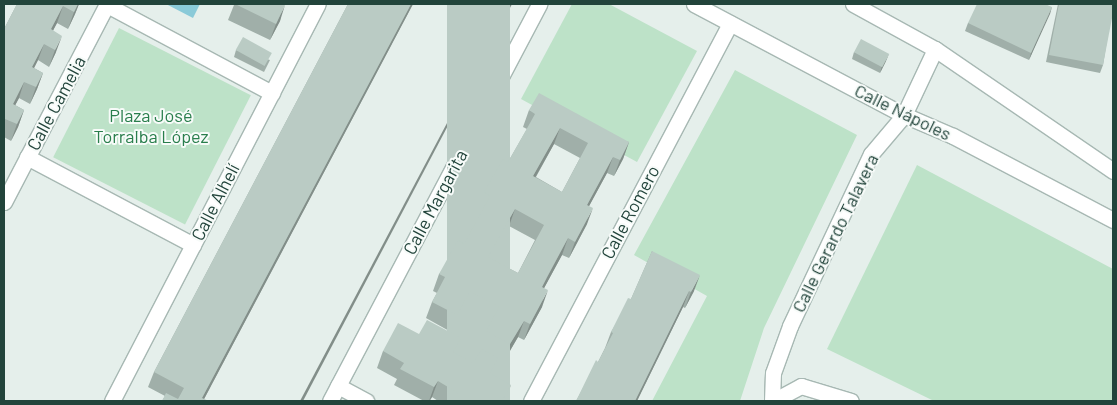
<!DOCTYPE html>
<html>
<head>
<meta charset="utf-8">
<style>
  body { margin:0 }
  #map { position:relative; width:1117px; height:405px; overflow:hidden; background:#e5efeb; font-family:Barlow,sans-serif }
  div>[style] { position:absolute }
  [style*='--x'] { left:calc(var(--x)*1px); top:calc(var(--y)*1px); width:calc(var(--w)*1px); rotate:calc(var(--a)*1deg) }
  .green>* { inset:0; background:#bde2c8; transform-origin:0 0 }
  .water>* { inset:0; background:#8acad8 }
  .roads { filter:drop-shadow(1px 0 #a7b8b3) drop-shadow(-1px 0 #a7b8b3) drop-shadow(0 1px #a7b8b3) drop-shadow(0 -1px #a7b8b3) }
  .pedestrian>* { height:15px; margin:-7.5px; padding:0 7.5px; transform-origin:7.5px; border-radius:7.5px; background:#fff }
  .minor>* { height:15px; margin:-7.5px; padding:0 7.5px; transform-origin:7.5px; border-radius:7.5px; background:#fff }
  .tertiary>* { height:15px; margin:-7.5px; padding:0 7.5px; transform-origin:7.5px; border-radius:7.5px; background:#fff }
  .wall>* { inset:0; background:#a0afa9 }
  .shaded-wall>* { inset:0; background:#828e89 }
  .building>* { inset:0; background:#bacbc4; transform-origin:0 0 }
  span { translate:-50% -50%; white-space:nowrap; text-align:center; line-height:1.15; -webkit-text-stroke:4px #f7fbf9; paint-order:stroke }
  .street-label { font-size:18px; color:#22443b }
  .park-label { font-size:18px; color:#297e4c }
  .frame { position:absolute; inset:0; border:5px solid #22443b; pointer-events:none }
</style>
</head>
<body>
<div id="map">
  <div class="green">
    <div style="clip-path:polygon(572px 4px,609px 4px,697px 51px,637px 162px,521px 99px)"></div>
    <div style="left:119px;top:28px;width:148px;height:145px;rotate:27deg"></div>
    <div style="clip-path:polygon(735px 70px,857px 135px,764px 328px,740px 401px,652px 401px,707px 296px,634px 255px)"></div>
    <div style="clip-path:polygon(917px 165px,1113px 269px,1113px 401px,934px 401px,827px 349px)"></div>
  </div>
  <div class="water">
    <div style="clip-path:polygon(166px 4px,200px 4px,193px 18px)"></div>
  </div>
  <div class="roads">
    <div class="pedestrian">
      <div style="--x:107;--y:5;--w:187;--a:28.1"></div>
      <div style="--x:27;--y:157;--w:188;--a:27.9"></div>
      <div style="--x:4;--y:202;--w:223;--a:-62.5"></div>
      <div style="--x:338;--y:386;--w:32;--a:28"></div>
      <div style="--x:112;--y:401;--w:447;--a:-62.6"></div>
      <div style="--x:531;--y:401;--w:427;--a:-62.2"></div>
    </div>
    <div class="minor">
      <div style="--x:694;--y:4;--w:238;--a:27.9"></div>
      <div style="--x:904;--y:115;--w:53;--a:23.2"></div>
      <div style="--x:953;--y:136;--w:181;--a:27.7"></div>
      <div style="--x:853;--y:4;--w:94;--a:28.8"></div>
      <div style="--x:330;--y:401;--w:449;--a:-62.2"></div>
      <div style="--x:773;--y:401;--w:32;--a:-28"></div>
      <div style="--x:801;--y:386;--w:52;--a:16.7"></div>
    </div>
    <div class="tertiary">
      <div style="--x:772;--y:401;--w:28;--a:-88"></div>
      <div style="--x:773;--y:373;--w:50;--a:-70.1"></div>
      <div style="--x:790;--y:326;--w:190;--a:-64.8"></div>
      <div style="--x:871;--y:154;--w:51;--a:-49.8"></div>
      <div style="--x:904;--y:115;--w:73;--a:-64.8"></div>
      <div style="--x:935;--y:49;--w:216;--a:34.4"></div>
    </div>
  </div>
  <div class="wall">
    <div style="clip-path:polygon(17px 4px,79px 4px,75px 14px,68px 29px,57px 23px,53px 30px,56px 52px,49px 67px,38px 60px,34px 68px,43px 73px,37px 89px,30px 104px,19px 98px,15px 105px,24px 110px,18px 127px,11px 141px,4px 137px,4px 29px)"></div>
    <div style="clip-path:polygon(232px 4px,283px 4px,280px 21px,270px 40px,228px 20px,234px 5px)"></div>
    <div style="clip-path:polygon(348px 4px,413px 4px,204px 399px,162px 401px,165px 396px,148px 387px,154px 372px)"></div>
    <div style="clip-path:polygon(1058px 4px,1113px 4px,1103px 65px,1100px 73px,1046px 62px)"></div>
    <div style="clip-path:polygon(1052px 7px,1029px 60px,965px 31px,968px 23px)"></div>
    <div style="clip-path:polygon(236px 50px,270px 60px,264px 72px,234px 57px)"></div>
    <div style="clip-path:polygon(854px 52px,886px 61px,880px 73px,852px 59px)"></div>
    <div style="clip-path:polygon(evenodd,529px 110px,629px 142px,623px 159px,614px 176px,607px 173px,589px 206px,587px 224px,569px 258px,562px 255px,544px 288px,542px 307px,524px 340px,518px 337px,504px 361px,480px 347px,486px 331px,491px 322px,464px 308px,451px 332px,426px 318px,432px 302px,437px 293px,433px 291px,439px 274px,464px 244px,482px 211px,478px 209px,484px 192px,508px 162px,527px 129px,523px 127px,529px 110px,554px 144px,580px 158px,562px 192px,536px 177px,554px 144px,529px 110px,509px 226px,535px 240px,518px 273px,491px 259px,509px 226px)"></div>
    <div style="clip-path:polygon(652px 251px,694px 291px,685px 308px,683px 307px,637px 401px,576px 401px,598px 362px,605px 348px,611px 332px,631px 299px)"></div>
    <div style="clip-path:polygon(383px 351px,455px 354px,473px 363px,498px 358px,492px 374px,505px 401px,438px 401px,432px 397px,430px 401px,424px 401px,394px 385px,397px 379px,377px 368px)"></div>
  </div>
  <div class="shaded-wall">
    <div style="clip-path:polygon(78px 4px,79px 4px,75px 14px,68px 29px,74px 12px)"></div>
    <div style="clip-path:polygon(411px 4px,413px 4px,203px 401px,202px 398px)"></div>
    <div style="clip-path:polygon(510px 4px,512px 4px,303px 401px,300px 401px)"></div>
    <div style="clip-path:polygon(285px 5px,280px 21px,270px 40px,276px 24px)"></div>
    <div style="clip-path:polygon(63px 6px,57px 23px,45px 46px,51px 29px)"></div>
    <div style="clip-path:polygon(1052px 7px,1050px 14px,1029px 60px,1031px 53px)"></div>
    <div style="clip-path:polygon(62px 36px,56px 52px,49px 67px,55px 50px)"></div>
    <div style="clip-path:polygon(44px 44px,38px 60px,26px 84px,32px 67px)"></div>
    <div style="clip-path:polygon(889px 54px,886px 61px,880px 73px,882px 66px)"></div>
    <div style="clip-path:polygon(43px 73px,37px 89px,30px 104px,36px 87px)"></div>
    <div style="clip-path:polygon(24px 82px,19px 98px,7px 121px,13px 104px)"></div>
    <div style="clip-path:polygon(24px 110px,18px 127px,11px 141px,17px 124px)"></div>
    <div style="clip-path:polygon(560px 128px,554px 144px,527px 192px,533px 176px)"></div>
    <div style="clip-path:polygon(629px 142px,623px 159px,614px 176px,620px 160px)"></div>
    <div style="clip-path:polygon(613px 157px,607px 173px,581px 221px,587px 205px)"></div>
    <div style="clip-path:polygon(593px 208px,587px 224px,569px 258px,575px 242px)"></div>
    <div style="clip-path:polygon(515px 209px,509px 226px,482px 274px,488px 257px)"></div>
    <div style="clip-path:polygon(568px 238px,562px 255px,536px 303px,542px 287px)"></div>
    <div style="clip-path:polygon(700px 275px,694px 291px,685px 308px,691px 292px)"></div>
    <div style="clip-path:polygon(548px 290px,542px 307px,524px 340px,530px 324px)"></div>
    <div style="clip-path:polygon(470px 291px,464px 308px,451px 332px,457px 315px)"></div>
    <div style="clip-path:polygon(689px 291px,683px 307px,637px 401px,635px 401px)"></div>
    <div style="clip-path:polygon(524px 321px,518px 337px,504px 361px,510px 344px)"></div>
    <div style="clip-path:polygon(461px 338px,455px 354px,453px 352px)"></div>
    <div style="clip-path:polygon(498px 358px,492px 374px,490px 373px)"></div>
    <div style="clip-path:polygon(438px 381px,432px 397px,429px 401px,434px 387px)"></div>
    <div style="clip-path:polygon(511px 385px,505px 401px,502px 401px)"></div>
  </div>
  <div class="building">
    <div style="clip-path:polygon(17px 4px,78px 4px,74px 12px,63px 6px,51px 29px,62px 36px,55px 50px,44px 44px,32px 67px,43px 73px,36px 87px,24px 82px,13px 104px,24px 110px,17px 124px,5px 119px,4px 122px,4px 29px)"></div>
    <div style="clip-path:polygon(235px 4px,283px 4px,285px 5px,276px 24px)"></div>
    <div style="clip-path:polygon(348px 4px,411px 4px,202px 398px,209px 401px,162px 401px,166px 393px,178px 399px,184px 388px,154px 372px)"></div>
    <div style="left:447px;top:4px;width:63px;height:449px"></div>
    <div style="clip-path:polygon(977px 4px,1045px 4px,1052px 7px,1031px 53px,968px 23px)"></div>
    <div style="clip-path:polygon(1059px 4px,1113px 4px,1113px 13px,1103px 65px,1049px 55px)"></div>
    <div style="left:243px;top:37px;width:33px;height:15px;rotate:29deg"></div>
    <div style="left:861px;top:39px;width:32px;height:15px;rotate:28deg"></div>
    <div style="clip-path:polygon(evenodd,539px 93px,629px 142px,620px 160px,613px 157px,587px 205px,593px 208px,575px 242px,568px 238px,547px 277px,542px 287px,548px 290px,530px 324px,524px 321px,510px 344px,486px 331px,499px 307px,470px 291px,457px 315px,432px 302px,445px 277px,439px 274px,458px 240px,464px 244px,490px 196px,484px 192px,503px 159px,508px 162px,530px 123px,535px 114px,529px 110px,539px 93px,560px 128px,588px 143px,562px 192px,533px 176px,560px 128px,539px 93px,515px 209px,544px 225px,518px 273px,488px 257px,515px 209px)"></div>
    <div style="clip-path:polygon(652px 251px,700px 275px,691px 292px,689px 291px,635px 401px,576px 401px,596px 360px,598px 362px,613px 333px,611px 332px,628px 298px,631px 299px)"></div>
    <div style="clip-path:polygon(427px 320px,461px 338px,453px 352px,460px 356px,473px 363px,482px 349px,498px 358px,490px 373px,511px 385px,502px 401px,460px 401px,454px 398px,458px 393px,438px 381px,434px 387px,400px 369px,404px 363px,383px 351px,398px 323px,419px 334px)"></div>
  </div>
  <div class="street-label">
    <span style="left:56px;top:103px;rotate:-62deg">Calle Camelia</span>
    <span style="left:903px;top:112px;rotate:26deg">Calle Nápoles</span>
    <span style="left:215px;top:202px;rotate:-63deg">Calle Alhelí</span>
    <span style="left:435px;top:202px;rotate:-62deg">Calle Margarita</span>
    <span style="left:630px;top:212px;rotate:-62deg">Calle Romero</span>
    <span style="left:835px;top:233px;rotate:-64deg">Calle Gerardo Talavera</span>
  </div>
  <div class="park-label">
    <span style="left:151px;top:126px">Plaza José<br>Torralba López</span>
  </div>
  <div class="frame"></div>
</div>
</body>
</html>
